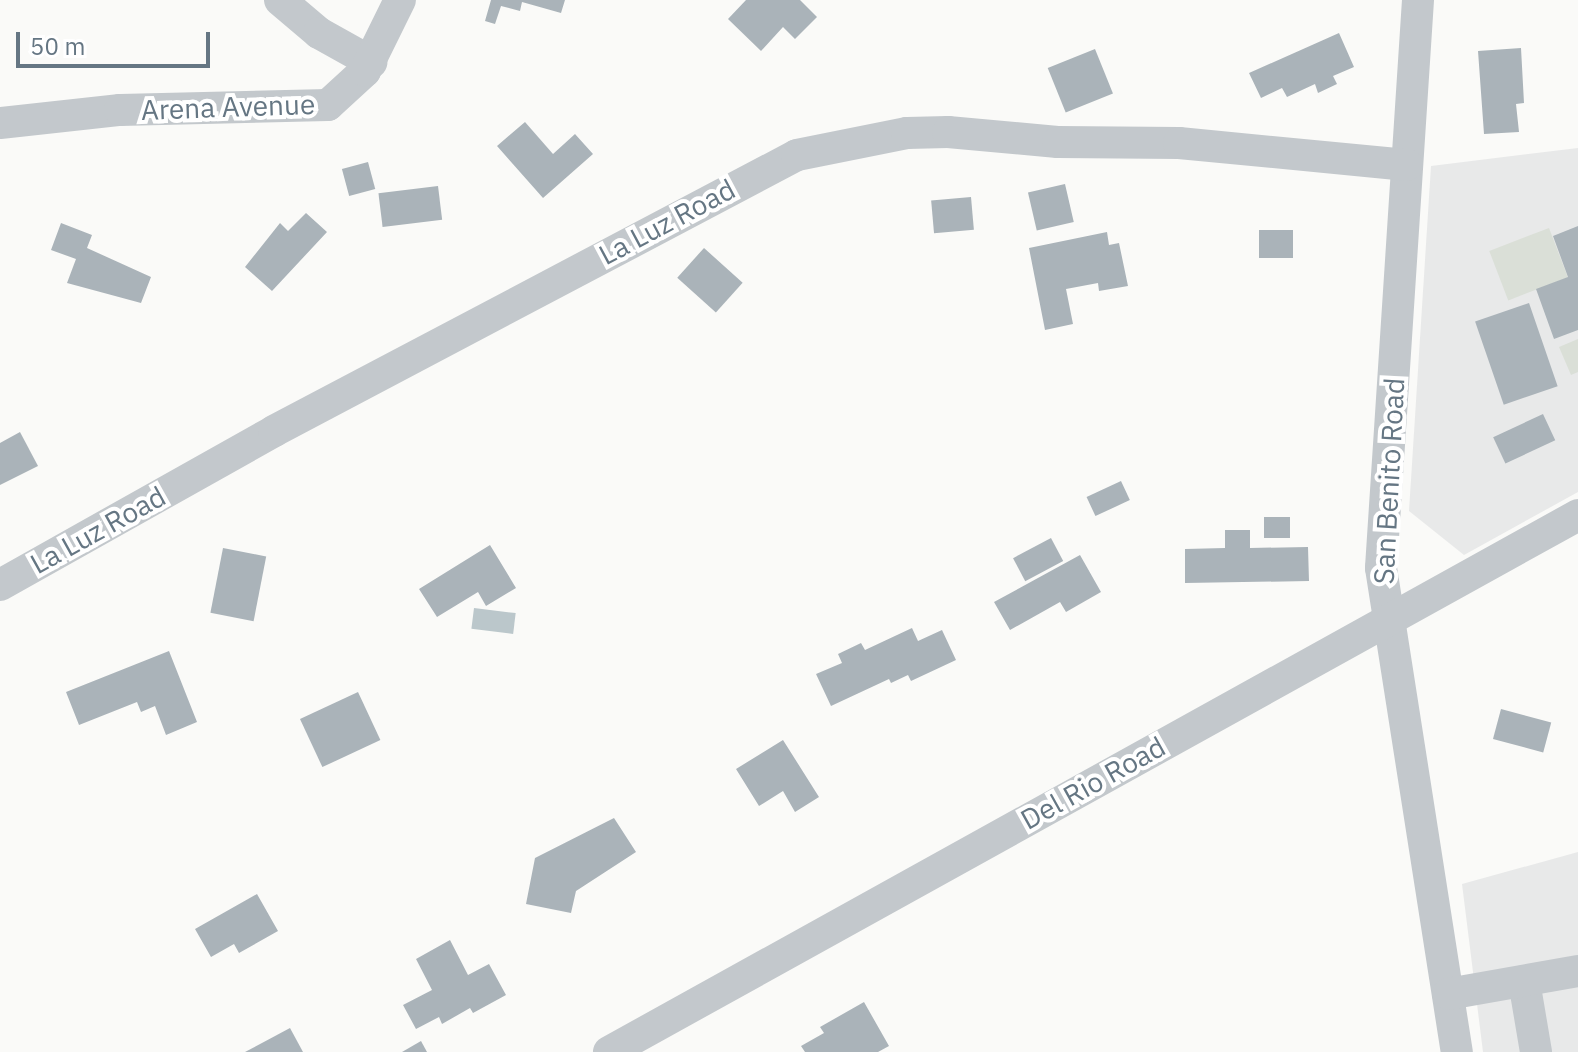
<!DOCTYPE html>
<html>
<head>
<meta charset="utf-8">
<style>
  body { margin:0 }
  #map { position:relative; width:1578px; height:1052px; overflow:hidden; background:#fafaf8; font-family:"IBM Plex Sans",sans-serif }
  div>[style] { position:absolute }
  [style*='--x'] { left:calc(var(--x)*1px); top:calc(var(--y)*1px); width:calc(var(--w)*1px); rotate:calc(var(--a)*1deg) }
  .built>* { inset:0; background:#e8e9e9 }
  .green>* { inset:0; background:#dadfd7; transform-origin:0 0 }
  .water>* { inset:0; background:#bbc7cb; transform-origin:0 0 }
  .building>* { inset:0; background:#aab3b9; transform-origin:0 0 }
  .minor>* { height:32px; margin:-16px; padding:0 16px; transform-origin:16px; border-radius:16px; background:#c3c8cc }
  span { translate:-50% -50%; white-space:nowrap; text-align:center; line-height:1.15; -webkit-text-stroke:8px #fff; paint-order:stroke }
  .street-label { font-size:28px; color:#657683 }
  .scale { position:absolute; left:16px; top:32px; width:194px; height:36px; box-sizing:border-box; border:4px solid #657683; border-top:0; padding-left:10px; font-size:24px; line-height:28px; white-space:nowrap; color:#657683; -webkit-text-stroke:6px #fff; paint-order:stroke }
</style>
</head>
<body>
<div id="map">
  <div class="built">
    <div style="clip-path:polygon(1578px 148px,1578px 492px,1464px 555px,1409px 511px,1431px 166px)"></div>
    <div style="clip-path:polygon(1578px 852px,1578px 1052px,1483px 1052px,1462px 884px)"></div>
  </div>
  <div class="green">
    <div style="left:1549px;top:228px;width:53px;height:64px;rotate:69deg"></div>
    <div style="clip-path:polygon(1578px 339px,1578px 372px,1571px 375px,1559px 347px)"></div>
  </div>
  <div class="water">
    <div style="left:474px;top:608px;width:42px;height:21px;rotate:7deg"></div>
  </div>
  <div class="building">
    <div style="clip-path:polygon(491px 0,565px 0,561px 13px,522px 2px,520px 11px,501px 6px,495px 24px,485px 21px)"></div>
    <div style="clip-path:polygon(746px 0,800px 0,817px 17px,795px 39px,783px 27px,761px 51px,728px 19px)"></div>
    <div style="clip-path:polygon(1339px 33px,1354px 67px,1333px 76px,1337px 84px,1318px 93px,1315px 84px,1287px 97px,1282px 88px,1261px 98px,1249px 73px)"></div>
    <div style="clip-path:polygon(1521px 48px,1524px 103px,1516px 104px,1519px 132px,1484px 134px,1478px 51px)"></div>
    <div style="left:1095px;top:49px;width:48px;height:51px;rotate:68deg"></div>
    <div style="clip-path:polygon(525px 122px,553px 154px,575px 134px,593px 154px,543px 198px,497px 146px)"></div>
    <div style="left:368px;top:162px;width:28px;height:27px;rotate:75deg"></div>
    <div style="left:1065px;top:184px;width:39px;height:38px;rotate:77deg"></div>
    <div style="left:438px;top:186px;width:34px;height:60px;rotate:83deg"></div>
    <div style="left:971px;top:197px;width:33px;height:40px;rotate:85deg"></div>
    <div style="clip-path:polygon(306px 213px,327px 232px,272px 291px,245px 267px,280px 223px,288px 231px)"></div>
    <div style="clip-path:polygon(61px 223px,92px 235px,87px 248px,151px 277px,141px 303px,67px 283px,76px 259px,51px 250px)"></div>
    <div style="clip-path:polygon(1578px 226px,1578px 330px,1554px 339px,1536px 289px,1568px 277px,1553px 236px)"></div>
    <div style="left:1259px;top:230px;width:34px;height:28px"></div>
    <div style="clip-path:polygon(1107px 232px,1109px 245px,1119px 243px,1128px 286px,1099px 291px,1098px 283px,1066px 289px,1073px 324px,1045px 330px,1029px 248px)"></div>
    <div style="left:704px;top:248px;width:52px;height:40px;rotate:42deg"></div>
    <div style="left:1529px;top:303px;width:88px;height:57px;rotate:71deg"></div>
    <div style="left:1543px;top:414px;width:29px;height:55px;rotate:65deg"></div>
    <div style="clip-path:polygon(20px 432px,38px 466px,0 485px,0 443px)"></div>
    <div style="left:1121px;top:481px;width:21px;height:38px;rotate:65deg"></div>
    <div style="left:1264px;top:517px;width:26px;height:21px"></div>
    <div style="clip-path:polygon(1225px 530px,1250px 530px,1250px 548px,1308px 547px,1309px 581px,1185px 583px,1185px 549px,1225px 548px)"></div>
    <div style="left:1051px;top:538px;width:26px;height:43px;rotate:62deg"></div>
    <div style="clip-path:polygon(490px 545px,516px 588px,486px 606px,478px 592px,437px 617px,419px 589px)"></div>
    <div style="left:223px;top:548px;width:44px;height:66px;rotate:11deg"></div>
    <div style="clip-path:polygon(1080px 555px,1101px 592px,1066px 612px,1060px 602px,1010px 630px,994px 602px)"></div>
    <div style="clip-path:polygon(912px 628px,918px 641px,942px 630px,956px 660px,911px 681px,908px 675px,891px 683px,889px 679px,831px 706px,816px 674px,842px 663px,838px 654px,861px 643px,865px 650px)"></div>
    <div style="clip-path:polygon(169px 651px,197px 722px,166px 735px,155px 706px,141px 712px,137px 702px,79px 725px,66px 692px)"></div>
    <div style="left:358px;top:692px;width:53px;height:64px;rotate:65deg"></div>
    <div style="left:1501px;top:709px;width:52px;height:31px;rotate:15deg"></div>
    <div style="clip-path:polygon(783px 740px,819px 797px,795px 812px,783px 791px,759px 806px,736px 769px)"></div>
    <div style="clip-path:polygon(614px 818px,636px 852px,576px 891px,571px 913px,526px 904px,535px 858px)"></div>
    <div style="clip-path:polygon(257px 894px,278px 931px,239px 953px,234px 944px,211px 957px,195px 929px)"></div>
    <div style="clip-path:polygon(450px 940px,468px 975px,489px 964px,506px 995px,473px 1013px,470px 1008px,442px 1024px,439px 1017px,416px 1029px,403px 1005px,432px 990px,416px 959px)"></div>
    <div style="clip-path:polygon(864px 1002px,889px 1046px,878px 1052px,805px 1052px,801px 1046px,824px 1033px,820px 1027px)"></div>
    <div style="clip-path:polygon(290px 1028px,303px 1052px,245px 1052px)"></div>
    <div style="clip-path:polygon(421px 1041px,427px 1052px,402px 1052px)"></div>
  </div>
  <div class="minor">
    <div style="--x:280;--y:0;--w:51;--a:40.2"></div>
    <div style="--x:319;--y:33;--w:60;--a:29.1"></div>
    <div style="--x:1418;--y:0;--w:569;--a:93.73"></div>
    <div style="--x:1381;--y:568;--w:490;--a:81.1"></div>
    <div style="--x:0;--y:123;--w:121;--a:-6.2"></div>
    <div style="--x:120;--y:110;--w:208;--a:-1.4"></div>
    <div style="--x:328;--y:105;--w:50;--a:-42.6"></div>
    <div style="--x:365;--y:71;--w:79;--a:-63.8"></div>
    <div style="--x:0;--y:585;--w:314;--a:-29.3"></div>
    <div style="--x:274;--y:431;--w:591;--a:-27.82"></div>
    <div style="--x:797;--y:155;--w:112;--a:-11.3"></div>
    <div style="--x:907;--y:133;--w:41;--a:-1.4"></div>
    <div style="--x:948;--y:132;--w:110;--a:5.2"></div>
    <div style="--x:1058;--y:142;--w:121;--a:0.5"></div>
    <div style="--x:1179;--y:143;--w:229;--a:5.5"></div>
    <div style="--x:1524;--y:981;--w:72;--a:80.4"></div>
    <div style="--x:1448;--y:994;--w:132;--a:-10"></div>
    <div style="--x:609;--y:1052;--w:1108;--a:-28.99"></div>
  </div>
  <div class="street-label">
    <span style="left:228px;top:107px;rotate:-2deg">Arena Avenue</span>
    <span style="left:667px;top:222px;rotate:-28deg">La Luz Road</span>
    <span style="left:1389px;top:481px;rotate:-87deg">San Benito Road</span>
    <span style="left:98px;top:530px;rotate:-29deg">La Luz Road</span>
    <span style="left:1093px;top:783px;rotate:-29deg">Del Rio Road</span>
  </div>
  <div class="scale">50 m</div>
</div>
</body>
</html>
